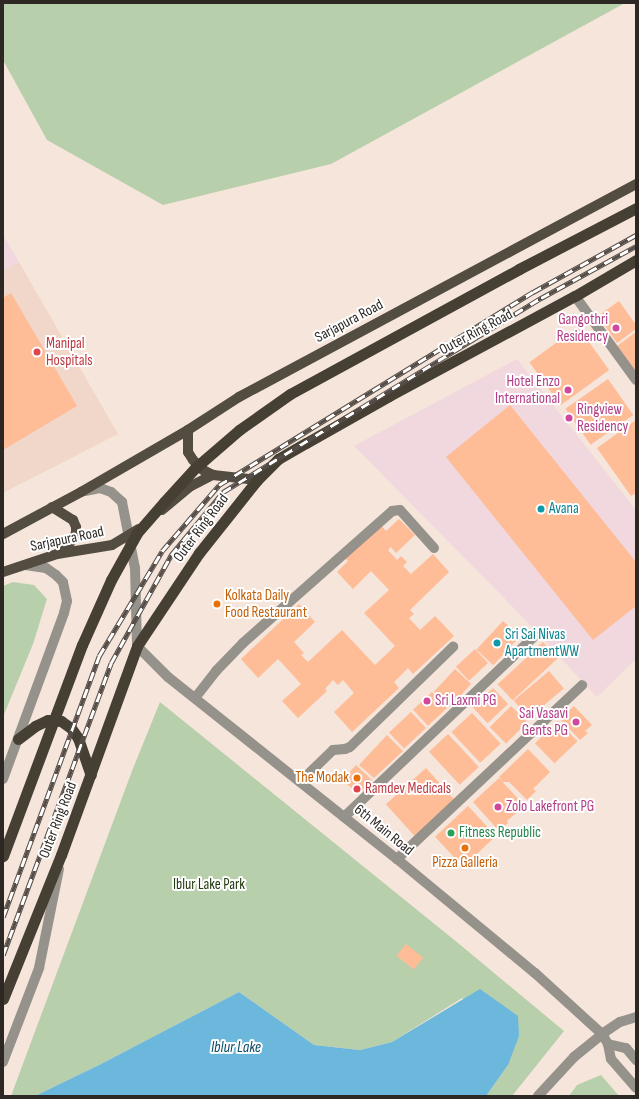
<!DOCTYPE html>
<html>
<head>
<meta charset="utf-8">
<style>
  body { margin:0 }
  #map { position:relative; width:639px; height:1099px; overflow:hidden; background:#f6e5db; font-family:"Sofia Sans Condensed",sans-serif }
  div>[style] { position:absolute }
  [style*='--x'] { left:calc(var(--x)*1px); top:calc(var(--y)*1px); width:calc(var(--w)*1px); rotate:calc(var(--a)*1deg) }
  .commercial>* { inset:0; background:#f1d7de }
  .built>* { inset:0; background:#f0d7ca }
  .green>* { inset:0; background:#b8cfab }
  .water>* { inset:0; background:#6cb8dc }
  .building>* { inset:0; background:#febc97; transform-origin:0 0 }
  .minor>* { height:10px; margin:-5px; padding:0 5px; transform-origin:5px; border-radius:5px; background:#95928b }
  .tertiary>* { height:10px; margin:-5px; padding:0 5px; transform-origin:5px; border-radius:5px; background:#95928b }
  .primary>* { height:10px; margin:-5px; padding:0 5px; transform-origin:5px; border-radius:5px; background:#524c41 }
  .trunk>* { height:11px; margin:-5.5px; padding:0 5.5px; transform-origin:5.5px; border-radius:5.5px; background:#464034 }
  .rail>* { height:4.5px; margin-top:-2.25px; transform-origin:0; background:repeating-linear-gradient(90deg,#fff 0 9px,#554d48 0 18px); box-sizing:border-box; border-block:1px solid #554d48 }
  .trunk-bridge>* { height:11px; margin:-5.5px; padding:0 5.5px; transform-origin:5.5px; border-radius:5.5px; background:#464034 }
  .dots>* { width:11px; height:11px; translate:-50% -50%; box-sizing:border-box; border:2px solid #fff; border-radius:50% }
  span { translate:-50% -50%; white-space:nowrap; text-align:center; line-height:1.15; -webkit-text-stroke:4px #fff; paint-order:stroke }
  .hotel-label { font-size:15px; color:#b23c85 }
  .right { translate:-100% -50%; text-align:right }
  .left { translate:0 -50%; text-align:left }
  .street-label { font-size:15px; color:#2e2824 }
  .health-label { font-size:15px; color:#be3a42 }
  .culture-label { font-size:15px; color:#0d838f }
  .food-label { font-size:15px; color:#c56008 }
  .leisure-label { font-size:15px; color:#27864d }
  .park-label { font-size:15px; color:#223b10 }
  .water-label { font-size:16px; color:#0c4c65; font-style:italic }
  .frame { position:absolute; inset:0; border:4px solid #2e2824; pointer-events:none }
</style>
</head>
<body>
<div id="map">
  <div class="commercial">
    <div style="clip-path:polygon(3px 235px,19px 262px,3px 271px)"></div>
    <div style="clip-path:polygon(517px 359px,636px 510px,636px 659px,597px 697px,512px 606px,354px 446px)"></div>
  </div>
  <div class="built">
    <div style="clip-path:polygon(19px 262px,118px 434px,3px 493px,3px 271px)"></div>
  </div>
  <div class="green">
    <div style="clip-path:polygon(3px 3px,625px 3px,331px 164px,163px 205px,47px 140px,3px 60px)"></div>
    <div style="clip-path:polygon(13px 582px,34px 585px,47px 599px,33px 644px,3px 717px,3px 586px)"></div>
    <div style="clip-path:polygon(160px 702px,458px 943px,564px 1031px,512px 1096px,486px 1096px,508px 1065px,462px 998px,392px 1042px,360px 1050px,314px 1045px,239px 992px,99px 1065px,35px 1096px,11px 1096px,132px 771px)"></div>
    <div style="clip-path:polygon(601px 1075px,619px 1096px,569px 1096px,577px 1085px)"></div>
  </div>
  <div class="water">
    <div style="clip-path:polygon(480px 989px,518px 1016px,519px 1036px,508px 1065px,486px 1096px,35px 1096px,99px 1065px,239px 992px,314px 1045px,360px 1050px,392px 1042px)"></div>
  </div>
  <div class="building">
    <div style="clip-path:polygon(11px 293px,77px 406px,3px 450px,3px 298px)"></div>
    <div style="clip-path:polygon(619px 301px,636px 325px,636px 329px,617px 343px,598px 316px)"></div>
    <div style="left:578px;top:327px;width:53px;height:60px;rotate:54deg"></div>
    <div style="clip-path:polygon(636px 332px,636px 372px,617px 346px)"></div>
    <div style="left:608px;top:379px;width:44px;height:52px;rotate:55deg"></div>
    <div style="clip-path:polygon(510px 405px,636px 562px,636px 606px,593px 640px,446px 457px)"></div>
    <div style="clip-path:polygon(636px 420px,636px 493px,631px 496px,597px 448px)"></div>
    <div style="clip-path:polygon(399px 519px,415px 535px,396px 553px,391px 547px,388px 550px,397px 560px,401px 556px,407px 562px,403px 566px,411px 574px,433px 554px,449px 572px,410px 610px,414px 614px,409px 618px,420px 630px,435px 616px,454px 636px,413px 674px,408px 668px,394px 682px,399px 688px,352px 732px,334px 712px,354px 693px,343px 680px,338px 685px,333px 680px,325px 689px,327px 691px,298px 718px,282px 701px,301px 684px,278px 659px,258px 678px,241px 659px,299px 604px,315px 622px,294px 642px,304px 653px,301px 655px,308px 662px,342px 630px,375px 665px,395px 646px,364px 613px,389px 590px,371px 571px,353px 589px,337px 572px,348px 561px,345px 558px,380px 524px,386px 531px)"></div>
    <div style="left:503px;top:621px;width:23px;height:39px;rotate:43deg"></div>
    <div style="left:543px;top:642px;width:22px;height:62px;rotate:47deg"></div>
    <div style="left:475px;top:649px;width:19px;height:26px;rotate:47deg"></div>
    <div style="left:455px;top:669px;width:22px;height:31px;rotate:43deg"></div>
    <div style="left:549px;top:671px;width:23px;height:46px;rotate:50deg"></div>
    <div style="left:493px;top:688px;width:22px;height:28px;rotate:47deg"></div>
    <div style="left:432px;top:692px;width:22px;height:26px;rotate:47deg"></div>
    <div style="left:511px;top:706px;width:23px;height:30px;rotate:45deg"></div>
    <div style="clip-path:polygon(574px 706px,592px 725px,585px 731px,588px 733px,580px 740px,560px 719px)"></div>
    <div style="left:411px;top:712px;width:22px;height:30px;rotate:47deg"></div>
    <div style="left:472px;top:713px;width:42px;height:28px;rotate:47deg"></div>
    <div style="left:558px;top:721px;width:28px;height:32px;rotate:46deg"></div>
    <div style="left:448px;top:734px;width:45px;height:26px;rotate:47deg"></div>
    <div style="clip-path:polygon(387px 735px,403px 751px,374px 778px,359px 765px)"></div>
    <div style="clip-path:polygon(528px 749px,550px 772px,533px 789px,536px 791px,527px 800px,509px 782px,503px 782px,499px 777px)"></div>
    <div style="left:356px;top:765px;width:22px;height:20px;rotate:43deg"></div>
    <div style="left:426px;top:768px;width:46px;height:54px;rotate:48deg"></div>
    <div style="clip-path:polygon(499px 778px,522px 803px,514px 811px,516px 813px,507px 821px,508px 823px,499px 831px,473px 802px)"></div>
    <div style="left:468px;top:806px;width:41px;height:45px;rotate:47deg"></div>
    <div style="left:406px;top:944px;width:22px;height:15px;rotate:39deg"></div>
  </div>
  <div class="minor">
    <div style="--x:575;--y:296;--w:104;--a:54"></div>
    <div style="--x:195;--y:698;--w:34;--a:-52"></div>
    <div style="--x:216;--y:671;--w:39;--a:-46"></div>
    <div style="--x:243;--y:643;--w:199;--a:-41.5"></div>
    <div style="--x:392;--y:511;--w:8;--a:-7"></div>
    <div style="--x:400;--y:510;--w:51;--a:48.2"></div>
    <div style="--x:300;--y:782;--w:46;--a:-44.1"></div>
    <div style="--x:333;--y:750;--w:12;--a:-5"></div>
    <div style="--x:345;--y:749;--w:5;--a:-22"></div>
    <div style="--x:350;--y:747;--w:144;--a:-44.2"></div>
    <div style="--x:344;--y:817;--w:263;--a:-43.5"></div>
    <div style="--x:397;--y:859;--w:254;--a:-43.2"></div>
    <div style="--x:538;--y:1096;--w:53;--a:-47.3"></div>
    <div style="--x:574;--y:1057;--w:36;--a:-39"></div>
    <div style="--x:602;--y:1034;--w:22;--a:-34"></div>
    <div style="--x:620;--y:1022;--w:17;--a:-17"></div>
  </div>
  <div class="tertiary">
    <div style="--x:85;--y:491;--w:15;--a:-11"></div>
    <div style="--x:100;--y:488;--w:12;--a:20"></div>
    <div style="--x:111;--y:492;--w:15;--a:42"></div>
    <div style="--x:122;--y:502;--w:67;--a:78.9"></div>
    <div style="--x:135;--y:568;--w:78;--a:88.5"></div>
    <div style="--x:137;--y:646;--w:44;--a:45"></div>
    <div style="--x:168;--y:677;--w:293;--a:38.5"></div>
    <div style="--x:397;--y:859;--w:179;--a:39.6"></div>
    <div style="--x:535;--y:973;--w:91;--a:42.3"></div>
    <div style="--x:602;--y:1034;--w:12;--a:59"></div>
    <div style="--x:608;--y:1044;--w:15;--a:79"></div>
    <div style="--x:611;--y:1059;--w:38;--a:49"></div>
    <div style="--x:3;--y:779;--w:177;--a:-69.8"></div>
    <div style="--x:64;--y:613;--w:12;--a:-76"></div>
    <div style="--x:67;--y:601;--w:19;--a:-102"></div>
    <div style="--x:63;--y:582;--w:10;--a:-135"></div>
    <div style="--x:56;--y:575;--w:12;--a:-145"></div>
    <div style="--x:46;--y:568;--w:21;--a:-172"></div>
    <div style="--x:608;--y:1044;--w:18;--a:13"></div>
    <div style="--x:626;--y:1048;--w:16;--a:50"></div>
    <div style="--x:3;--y:1062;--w:101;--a:-69"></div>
    <div style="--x:39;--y:968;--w:101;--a:-78.6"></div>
  </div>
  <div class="primary">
    <div style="--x:188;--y:430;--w:22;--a:90"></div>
    <div style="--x:188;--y:452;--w:9;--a:58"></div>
    <div style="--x:193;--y:460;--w:14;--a:45"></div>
    <div style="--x:203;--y:470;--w:11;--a:27"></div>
    <div style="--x:213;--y:475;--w:44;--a:6.5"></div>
    <div style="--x:52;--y:507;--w:25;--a:32"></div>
    <div style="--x:73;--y:520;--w:8;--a:67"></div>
    <div style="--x:76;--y:527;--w:6;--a:90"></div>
    <div style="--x:76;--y:533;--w:8;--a:120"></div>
    <div style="--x:72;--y:540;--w:9;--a:126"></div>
    <div style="--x:67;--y:547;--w:9;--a:148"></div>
    <div style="--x:162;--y:510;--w:38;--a:-40"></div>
    <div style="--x:191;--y:486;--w:25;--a:-27"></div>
    <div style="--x:3;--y:534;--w:89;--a:-28.3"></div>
    <div style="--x:81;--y:492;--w:124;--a:-30.1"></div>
    <div style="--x:188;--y:430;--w:61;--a:-32.9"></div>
    <div style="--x:239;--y:397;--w:451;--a:-28.2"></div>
    <div style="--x:3;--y:572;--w:57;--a:-18.4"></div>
    <div style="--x:57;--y:554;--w:56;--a:-9.3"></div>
    <div style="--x:112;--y:545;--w:31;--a:-31"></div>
  </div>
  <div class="trunk">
    <div style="--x:519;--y:269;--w:132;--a:-27.5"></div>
    <div style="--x:18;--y:739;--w:21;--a:-37"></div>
    <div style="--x:35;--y:726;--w:14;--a:-25"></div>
    <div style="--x:48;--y:720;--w:13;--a:4"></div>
    <div style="--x:61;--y:721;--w:12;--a:35"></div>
    <div style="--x:71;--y:728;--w:12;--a:55"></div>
    <div style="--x:78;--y:738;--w:39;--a:71"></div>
    <div style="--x:3;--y:999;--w:155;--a:-68.1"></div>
    <div style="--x:61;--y:855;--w:222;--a:-70"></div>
    <div style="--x:137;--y:646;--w:112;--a:-56.3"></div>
    <div style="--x:199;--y:553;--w:93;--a:-51.5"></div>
    <div style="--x:257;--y:480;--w:30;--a:-45"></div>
    <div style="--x:278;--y:459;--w:32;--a:-30"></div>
    <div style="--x:306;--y:443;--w:95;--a:-29.5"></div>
    <div style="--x:389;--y:396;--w:211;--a:-28.3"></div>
    <div style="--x:575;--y:296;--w:71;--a:-30.5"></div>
  </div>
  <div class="rail">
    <div style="--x:3;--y:917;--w:278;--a:-69.8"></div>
    <div style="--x:99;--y:656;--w:122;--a:-59"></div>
    <div style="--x:162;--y:551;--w:87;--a:-49.2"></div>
    <div style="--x:219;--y:485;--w:369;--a:-31.6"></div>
    <div style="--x:533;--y:292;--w:118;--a:-29"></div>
    <div style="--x:3;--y:955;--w:311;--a:-69.7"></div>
    <div style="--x:111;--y:663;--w:124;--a:-60.9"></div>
    <div style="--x:171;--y:555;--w:82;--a:-50.5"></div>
    <div style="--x:223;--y:492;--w:373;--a:-31.4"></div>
    <div style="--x:541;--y:298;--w:108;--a:-28.7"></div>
  </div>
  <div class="trunk-bridge">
    <div style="--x:3;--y:856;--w:225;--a:-69.5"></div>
    <div style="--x:82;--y:645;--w:71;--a:-66"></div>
    <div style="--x:111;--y:580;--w:54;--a:-61"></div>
    <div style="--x:137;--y:533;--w:41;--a:-48.9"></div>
    <div style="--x:164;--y:502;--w:46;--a:-47.6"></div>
    <div style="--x:195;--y:468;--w:58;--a:-40.8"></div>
    <div style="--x:239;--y:430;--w:62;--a:-35.2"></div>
    <div style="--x:290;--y:394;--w:261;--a:-28.6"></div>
  </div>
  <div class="dots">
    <div style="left:616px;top:328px;background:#d1479c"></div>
    <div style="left:37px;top:352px;background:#e0444e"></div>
    <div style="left:568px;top:390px;background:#d1479c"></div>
    <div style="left:569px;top:418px;background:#d1479c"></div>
    <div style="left:541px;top:509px;background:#0f9aa8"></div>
    <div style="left:217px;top:604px;background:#e8710a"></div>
    <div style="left:497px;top:643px;background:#0f9aa8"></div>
    <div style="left:427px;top:701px;background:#d1479c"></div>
    <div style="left:576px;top:722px;background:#d1479c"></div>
    <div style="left:357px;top:778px;background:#e8710a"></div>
    <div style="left:357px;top:789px;background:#e0444e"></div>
    <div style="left:498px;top:807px;background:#d1479c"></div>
    <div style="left:451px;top:833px;background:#2e9e5b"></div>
    <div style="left:465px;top:848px;background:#e8710a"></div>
  </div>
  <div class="hotel-label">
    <span class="right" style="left:608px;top:328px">Gangothri<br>Residency</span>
    <span class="right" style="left:560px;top:390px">Hotel Enzo<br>International</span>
    <span class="left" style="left:577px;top:418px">Ringview<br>Residency</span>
    <span class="left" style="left:435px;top:701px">Sri Laxmi PG</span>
    <span class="right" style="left:568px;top:722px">Sai Vasavi<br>Gents PG</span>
    <span class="left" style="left:506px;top:807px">Zolo Lakefront PG</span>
  </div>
  <div class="street-label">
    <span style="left:349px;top:321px;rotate:-28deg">Sarjapura Road</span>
    <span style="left:476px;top:332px;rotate:-28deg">Outer Ring Road</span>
    <span style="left:201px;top:528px;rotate:-53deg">Outer Ring Road</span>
    <span style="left:67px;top:539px;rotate:-12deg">Sarjapura Road</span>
    <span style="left:58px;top:820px;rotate:-69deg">Outer Ring Road</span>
    <span style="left:384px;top:830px;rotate:39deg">6th Main Road</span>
  </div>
  <div class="health-label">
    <span class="left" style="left:46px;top:352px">Manipal<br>Hospitals</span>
    <span class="left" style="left:365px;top:789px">Ramdev Medicals</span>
  </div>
  <div class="culture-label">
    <span class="left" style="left:549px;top:509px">Avana</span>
    <span class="left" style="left:505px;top:643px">Sri Sai Nivas<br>ApartmentWW</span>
  </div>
  <div class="food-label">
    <span class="left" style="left:225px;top:604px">Kolkata Daily<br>Food Restaurant</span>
    <span class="right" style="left:349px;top:778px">The Modak</span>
    <span style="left:465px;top:863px">Pizza Galleria</span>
  </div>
  <div class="leisure-label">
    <span class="left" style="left:459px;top:833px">Fitness Republic</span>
  </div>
  <div class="park-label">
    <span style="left:209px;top:885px">Iblur Lake Park</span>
  </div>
  <div class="water-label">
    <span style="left:236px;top:1048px">Iblur Lake</span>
  </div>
  <div class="frame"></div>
</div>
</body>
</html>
